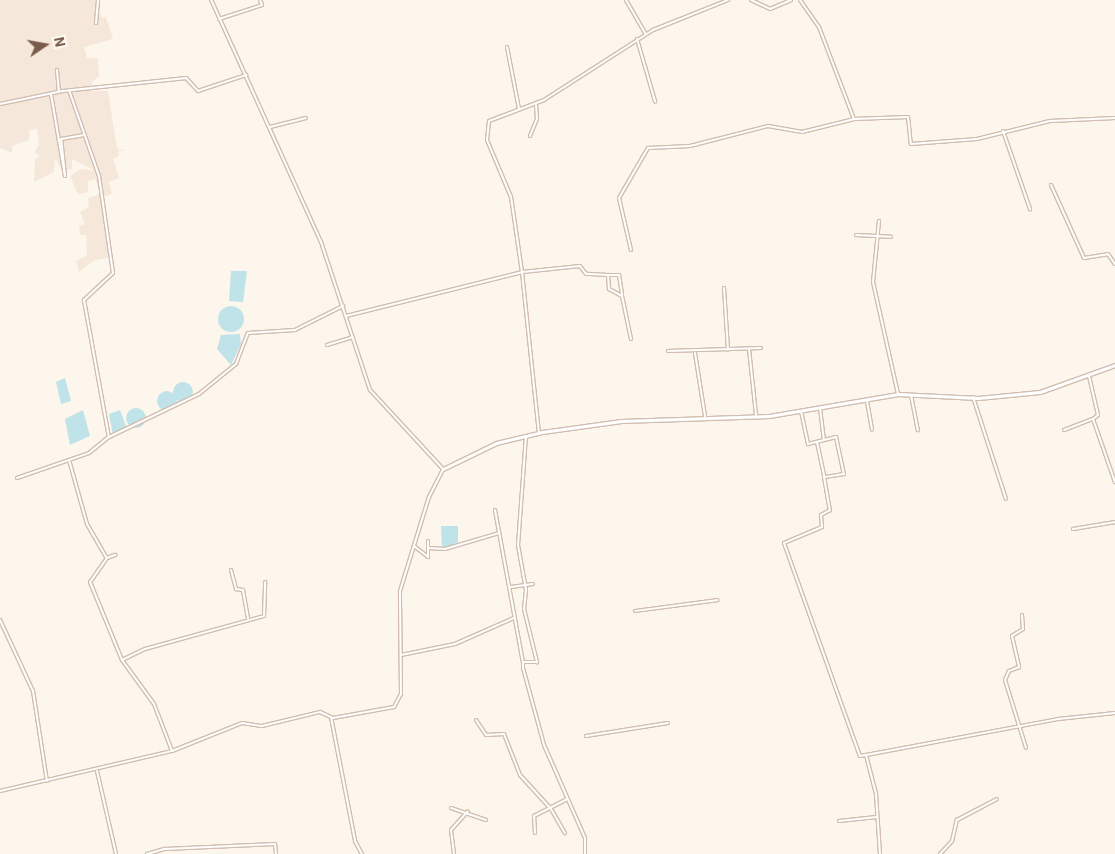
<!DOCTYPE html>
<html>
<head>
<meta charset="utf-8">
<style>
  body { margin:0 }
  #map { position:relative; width:1115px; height:854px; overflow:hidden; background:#fdf6ec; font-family:"IBM Plex Sans",sans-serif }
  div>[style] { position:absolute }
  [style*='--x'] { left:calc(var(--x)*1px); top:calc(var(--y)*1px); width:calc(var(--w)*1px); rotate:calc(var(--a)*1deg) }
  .residential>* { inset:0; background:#f5e8da }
  .water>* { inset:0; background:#bfe3e8 }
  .round { border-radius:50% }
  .roads { filter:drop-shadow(1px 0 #d1beb0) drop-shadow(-1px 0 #d1beb0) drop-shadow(0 1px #d1beb0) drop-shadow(0 -1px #d1beb0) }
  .street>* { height:2px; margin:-1px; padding:0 1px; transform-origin:1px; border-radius:1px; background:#fff }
  .secondary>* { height:3px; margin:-1.5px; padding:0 1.5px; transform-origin:1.5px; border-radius:1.5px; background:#fff }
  span { translate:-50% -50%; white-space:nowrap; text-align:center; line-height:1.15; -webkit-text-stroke:4px #fffaf3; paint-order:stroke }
  .north { position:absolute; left:20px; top:20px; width:50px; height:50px; -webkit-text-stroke:4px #fffaf3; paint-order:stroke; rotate:78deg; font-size:14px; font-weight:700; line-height:20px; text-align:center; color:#7a5c4d }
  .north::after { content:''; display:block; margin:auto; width:18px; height:22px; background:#7a5c4d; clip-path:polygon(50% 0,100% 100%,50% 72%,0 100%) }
</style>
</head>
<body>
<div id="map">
  <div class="residential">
    <div style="clip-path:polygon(0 0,99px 0,101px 18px,106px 17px,113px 39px,84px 47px,87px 58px,98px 58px,99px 76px,92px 82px,92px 91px,108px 91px,117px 149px,126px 151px,118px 151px,119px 156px,113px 159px,119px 178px,109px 182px,112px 194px,103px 197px,111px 257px,95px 260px,79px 272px,76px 261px,87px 255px,86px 235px,80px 235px,79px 227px,85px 224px,80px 212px,89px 207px,88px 198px,100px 194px,95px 179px,88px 181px,88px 192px,78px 194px,70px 176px,81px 169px,96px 171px,72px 159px,72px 169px,62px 170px,55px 158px,54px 172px,34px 182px,35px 159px,40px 156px,34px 152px,39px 145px,37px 129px,30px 130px,29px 140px,12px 146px,12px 153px,0 148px)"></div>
  </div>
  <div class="water">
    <div style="clip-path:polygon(231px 271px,247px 271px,243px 302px,229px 301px)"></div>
    <div class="round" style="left:218px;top:306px;width:26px;height:26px"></div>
    <div style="clip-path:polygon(240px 334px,241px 344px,231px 365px,217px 349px,221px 335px)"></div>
    <div style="clip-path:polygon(65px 378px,71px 401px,61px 404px,56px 382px)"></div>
    <div class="round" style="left:173px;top:382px;width:20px;height:20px"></div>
    <div class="round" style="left:157px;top:391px;width:20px;height:20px"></div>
    <div class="round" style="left:126px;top:408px;width:20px;height:20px"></div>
    <div style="clip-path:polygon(83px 410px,90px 436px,70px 445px,65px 419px)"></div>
    <div style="clip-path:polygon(120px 410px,127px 429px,113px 436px,109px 414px)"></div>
    <div style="clip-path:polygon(441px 526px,458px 526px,458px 544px,442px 549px)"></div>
  </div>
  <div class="roads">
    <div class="street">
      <div style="--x:626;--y:0;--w:39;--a:60"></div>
      <div style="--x:751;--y:0;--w:21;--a:25"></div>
      <div style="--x:770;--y:9;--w:23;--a:-23"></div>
      <div style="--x:800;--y:0;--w:33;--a:55"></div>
      <div style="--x:819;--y:27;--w:98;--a:69.2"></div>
      <div style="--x:854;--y:119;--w:54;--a:-2.1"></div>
      <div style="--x:908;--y:117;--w:27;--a:84"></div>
      <div style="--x:911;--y:144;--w:66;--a:-4.3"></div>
      <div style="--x:977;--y:139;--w:75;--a:-13.9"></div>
      <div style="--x:1050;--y:121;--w:65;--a:-2.6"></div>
      <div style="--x:219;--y:19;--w:45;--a:-18"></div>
      <div style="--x:262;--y:5;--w:5;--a:-112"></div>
      <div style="--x:96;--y:23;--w:23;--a:-85"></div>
      <div style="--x:637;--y:39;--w:65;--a:73.8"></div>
      <div style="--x:507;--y:47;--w:63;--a:79"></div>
      <div style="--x:57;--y:70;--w:21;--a:85"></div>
      <div style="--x:69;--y:90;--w:91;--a:70.8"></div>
      <div style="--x:99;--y:176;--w:98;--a:81.8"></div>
      <div style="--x:113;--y:273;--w:40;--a:137"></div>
      <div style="--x:84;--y:300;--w:139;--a:79.7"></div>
      <div style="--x:51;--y:94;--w:83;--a:80.3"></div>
      <div style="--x:0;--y:104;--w:64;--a:-11.7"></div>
      <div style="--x:63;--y:91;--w:124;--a:-6"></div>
      <div style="--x:186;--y:78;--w:18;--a:47"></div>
      <div style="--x:198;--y:91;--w:51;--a:-18.4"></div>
      <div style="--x:270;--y:127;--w:37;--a:-14"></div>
      <div style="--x:1003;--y:131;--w:83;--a:70.9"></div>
      <div style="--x:530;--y:136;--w:18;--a:-68"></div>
      <div style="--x:537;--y:119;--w:14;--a:-94"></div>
      <div style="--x:65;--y:176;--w:37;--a:-96"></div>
      <div style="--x:61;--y:139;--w:22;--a:-10"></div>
      <div style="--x:1051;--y:185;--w:80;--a:65.7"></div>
      <div style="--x:1084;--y:258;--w:24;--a:-9"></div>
      <div style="--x:1108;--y:254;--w:12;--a:55"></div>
      <div style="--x:879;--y:221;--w:61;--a:95.6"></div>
      <div style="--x:873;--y:282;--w:115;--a:77.4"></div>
      <div style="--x:856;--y:235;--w:35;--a:3"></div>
      <div style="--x:631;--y:250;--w:53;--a:-103"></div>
      <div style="--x:619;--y:198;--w:58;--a:-59.9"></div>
      <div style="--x:648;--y:148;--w:42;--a:-2.7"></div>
      <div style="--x:690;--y:146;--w:81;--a:-14.4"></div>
      <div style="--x:768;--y:126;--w:35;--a:10"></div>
      <div style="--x:802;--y:132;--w:54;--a:-14"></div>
      <div style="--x:608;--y:275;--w:11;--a:0"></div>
      <div style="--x:619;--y:275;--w:20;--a:81"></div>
      <div style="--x:724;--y:288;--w:62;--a:86.3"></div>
      <div style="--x:346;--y:316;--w:181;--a:-14"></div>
      <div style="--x:522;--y:272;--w:162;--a:84"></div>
      <div style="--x:631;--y:339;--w:44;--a:-101.8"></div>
      <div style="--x:622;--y:296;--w:15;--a:-152"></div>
      <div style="--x:609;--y:289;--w:14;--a:-94"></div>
      <div style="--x:608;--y:275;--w:22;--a:-177"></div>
      <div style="--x:586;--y:274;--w:10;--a:-127"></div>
      <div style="--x:580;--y:266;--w:58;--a:174.1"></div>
      <div style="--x:522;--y:272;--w:76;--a:-98.3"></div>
      <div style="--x:511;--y:197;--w:62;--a:-112.8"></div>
      <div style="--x:487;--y:140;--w:19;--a:-84"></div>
      <div style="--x:489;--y:121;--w:59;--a:-20.9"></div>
      <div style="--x:544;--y:100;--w:130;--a:-32.7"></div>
      <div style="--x:653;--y:30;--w:81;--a:-21.8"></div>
      <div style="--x:327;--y:345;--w:27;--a:-17"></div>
      <div style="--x:749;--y:349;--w:66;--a:83.9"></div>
      <div style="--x:668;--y:351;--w:93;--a:-1.8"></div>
      <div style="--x:695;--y:353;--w:64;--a:81"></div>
      <div style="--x:1089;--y:376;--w:40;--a:77"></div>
      <div style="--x:1098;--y:415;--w:6;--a:141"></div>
      <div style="--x:1093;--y:419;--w:67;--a:70.8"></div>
      <div style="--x:911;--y:395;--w:36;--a:79"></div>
      <div style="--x:973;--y:397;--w:107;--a:72.1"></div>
      <div style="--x:867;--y:401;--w:29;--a:80"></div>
      <div style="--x:820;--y:408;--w:31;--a:83"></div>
      <div style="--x:801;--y:411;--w:34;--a:78"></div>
      <div style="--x:808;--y:444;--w:29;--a:-14"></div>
      <div style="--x:836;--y:437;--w:38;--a:78"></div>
      <div style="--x:844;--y:474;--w:20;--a:171"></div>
      <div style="--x:824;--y:477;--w:34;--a:80"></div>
      <div style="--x:830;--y:510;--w:10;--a:151"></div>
      <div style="--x:821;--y:515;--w:12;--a:85"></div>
      <div style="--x:822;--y:527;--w:41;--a:157.2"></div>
      <div style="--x:784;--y:543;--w:226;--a:70.4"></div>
      <div style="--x:860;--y:756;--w:6;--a:-9"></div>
      <div style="--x:866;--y:755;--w:40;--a:75.6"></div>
      <div style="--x:876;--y:794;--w:60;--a:86.2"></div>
      <div style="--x:1064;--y:430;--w:31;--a:-21"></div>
      <div style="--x:526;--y:436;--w:109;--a:94.2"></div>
      <div style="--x:518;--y:545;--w:46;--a:79.9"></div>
      <div style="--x:526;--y:590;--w:19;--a:96"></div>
      <div style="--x:524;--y:609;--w:55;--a:76.2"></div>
      <div style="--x:537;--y:662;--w:14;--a:180"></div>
      <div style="--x:523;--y:662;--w:6;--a:90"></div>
      <div style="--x:523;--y:668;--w:80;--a:74.7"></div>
      <div style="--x:544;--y:745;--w:102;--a:66.2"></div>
      <div style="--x:585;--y:838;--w:16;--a:90"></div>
      <div style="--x:817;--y:442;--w:35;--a:78"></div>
      <div style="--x:69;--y:460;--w:66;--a:74.3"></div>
      <div style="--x:87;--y:524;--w:39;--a:60"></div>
      <div style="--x:107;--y:558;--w:29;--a:125"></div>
      <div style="--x:90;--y:582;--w:84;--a:67.7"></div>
      <div style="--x:122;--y:660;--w:54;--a:54"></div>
      <div style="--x:154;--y:704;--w:50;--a:69"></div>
      <div style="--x:17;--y:478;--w:76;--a:-19.1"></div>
      <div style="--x:89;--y:453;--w:26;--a:-39"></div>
      <div style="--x:109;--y:437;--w:100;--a:-25.5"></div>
      <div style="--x:199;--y:394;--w:48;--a:-39"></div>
      <div style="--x:236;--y:364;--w:33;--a:-69"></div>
      <div style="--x:248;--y:333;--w:47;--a:-3.7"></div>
      <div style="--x:295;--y:330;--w:54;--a:-26.6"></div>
      <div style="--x:495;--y:510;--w:155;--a:79.6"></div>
      <div style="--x:1073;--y:529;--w:43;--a:-9.5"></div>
      <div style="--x:414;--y:546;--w:18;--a:38"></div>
      <div style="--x:428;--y:557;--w:16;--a:-90"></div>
      <div style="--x:428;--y:548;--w:17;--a:3"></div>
      <div style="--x:445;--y:549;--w:56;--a:-16.5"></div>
      <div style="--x:107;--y:558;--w:9;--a:-21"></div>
      <div style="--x:231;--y:570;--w:20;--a:75"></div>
      <div style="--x:236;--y:589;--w:7;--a:8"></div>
      <div style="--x:243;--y:590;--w:29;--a:80"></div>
      <div style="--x:511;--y:587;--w:22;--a:-8"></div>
      <div style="--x:635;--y:611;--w:83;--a:-7.6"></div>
      <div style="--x:1022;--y:615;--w:14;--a:86"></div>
      <div style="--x:1023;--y:629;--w:13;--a:148"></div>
      <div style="--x:1012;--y:636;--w:32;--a:77"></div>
      <div style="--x:1019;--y:667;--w:11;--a:158"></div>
      <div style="--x:1009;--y:671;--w:10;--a:114"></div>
      <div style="--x:1005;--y:680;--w:71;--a:72.8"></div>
      <div style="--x:0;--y:620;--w:78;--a:65.1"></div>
      <div style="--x:33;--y:691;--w:91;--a:81.2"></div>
      <div style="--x:401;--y:655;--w:55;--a:-11.5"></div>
      <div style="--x:455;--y:644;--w:64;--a:-23.8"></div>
      <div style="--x:122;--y:660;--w:25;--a:-26"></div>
      <div style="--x:145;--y:649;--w:123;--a:-15.5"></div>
      <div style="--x:264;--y:616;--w:34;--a:-88"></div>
      <div style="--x:331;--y:717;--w:126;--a:79"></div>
      <div style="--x:355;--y:841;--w:15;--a:62"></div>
      <div style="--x:476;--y:720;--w:18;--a:56"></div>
      <div style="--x:486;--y:735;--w:18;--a:-3"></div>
      <div style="--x:504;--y:734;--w:44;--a:68.7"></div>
      <div style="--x:520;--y:775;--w:46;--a:47.6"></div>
      <div style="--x:551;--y:809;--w:28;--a:60"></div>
      <div style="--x:586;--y:736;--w:83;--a:-9"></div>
      <div style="--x:866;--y:755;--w:195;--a:-10.6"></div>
      <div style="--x:1058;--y:719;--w:57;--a:-6"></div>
      <div style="--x:97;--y:771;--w:85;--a:77.1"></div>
      <div style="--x:0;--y:791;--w:177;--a:-13.1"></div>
      <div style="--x:172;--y:751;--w:75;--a:-21.8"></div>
      <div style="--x:242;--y:723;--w:20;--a:9"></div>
      <div style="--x:262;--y:726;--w:60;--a:-13.6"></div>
      <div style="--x:320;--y:712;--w:14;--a:25"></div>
      <div style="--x:333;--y:718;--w:62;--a:-10.2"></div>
      <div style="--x:394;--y:707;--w:15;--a:-62"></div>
      <div style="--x:401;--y:694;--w:103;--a:-90.6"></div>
      <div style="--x:400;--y:591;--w:98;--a:-72.9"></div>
      <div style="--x:429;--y:497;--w:31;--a:-63"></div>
      <div style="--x:443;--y:469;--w:108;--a:-132.7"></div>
      <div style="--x:370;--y:390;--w:156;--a:-108.3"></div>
      <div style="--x:321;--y:242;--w:266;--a:-114.4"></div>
      <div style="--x:451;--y:808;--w:37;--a:19"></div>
      <div style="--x:839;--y:821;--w:38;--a:-6"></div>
      <div style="--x:535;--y:833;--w:17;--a:-93"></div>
      <div style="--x:534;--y:816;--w:38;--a:-27"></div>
      <div style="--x:147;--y:854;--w:19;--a:-16"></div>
      <div style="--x:165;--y:849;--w:110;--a:-2.6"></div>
      <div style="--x:275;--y:844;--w:10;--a:84"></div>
      <div style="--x:454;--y:854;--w:24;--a:-97"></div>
      <div style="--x:451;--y:830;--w:25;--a:-48"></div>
      <div style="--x:940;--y:854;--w:18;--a:-47"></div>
      <div style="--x:952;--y:841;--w:22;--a:-77"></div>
      <div style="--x:957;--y:820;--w:45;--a:-27.7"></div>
    </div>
    <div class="secondary">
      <div style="--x:443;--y:469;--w:59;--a:-26.1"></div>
      <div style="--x:496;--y:443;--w:47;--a:-13.4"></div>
      <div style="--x:542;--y:432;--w:80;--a:-7.9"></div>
      <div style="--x:621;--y:421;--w:148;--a:-1.9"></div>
      <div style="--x:769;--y:416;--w:131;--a:-9.7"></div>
      <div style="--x:898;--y:394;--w:80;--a:2.9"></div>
      <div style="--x:978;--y:398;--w:62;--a:-5.5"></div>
      <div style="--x:1040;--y:392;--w:80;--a:-19.8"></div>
    </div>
  </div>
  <div class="north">N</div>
</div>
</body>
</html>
